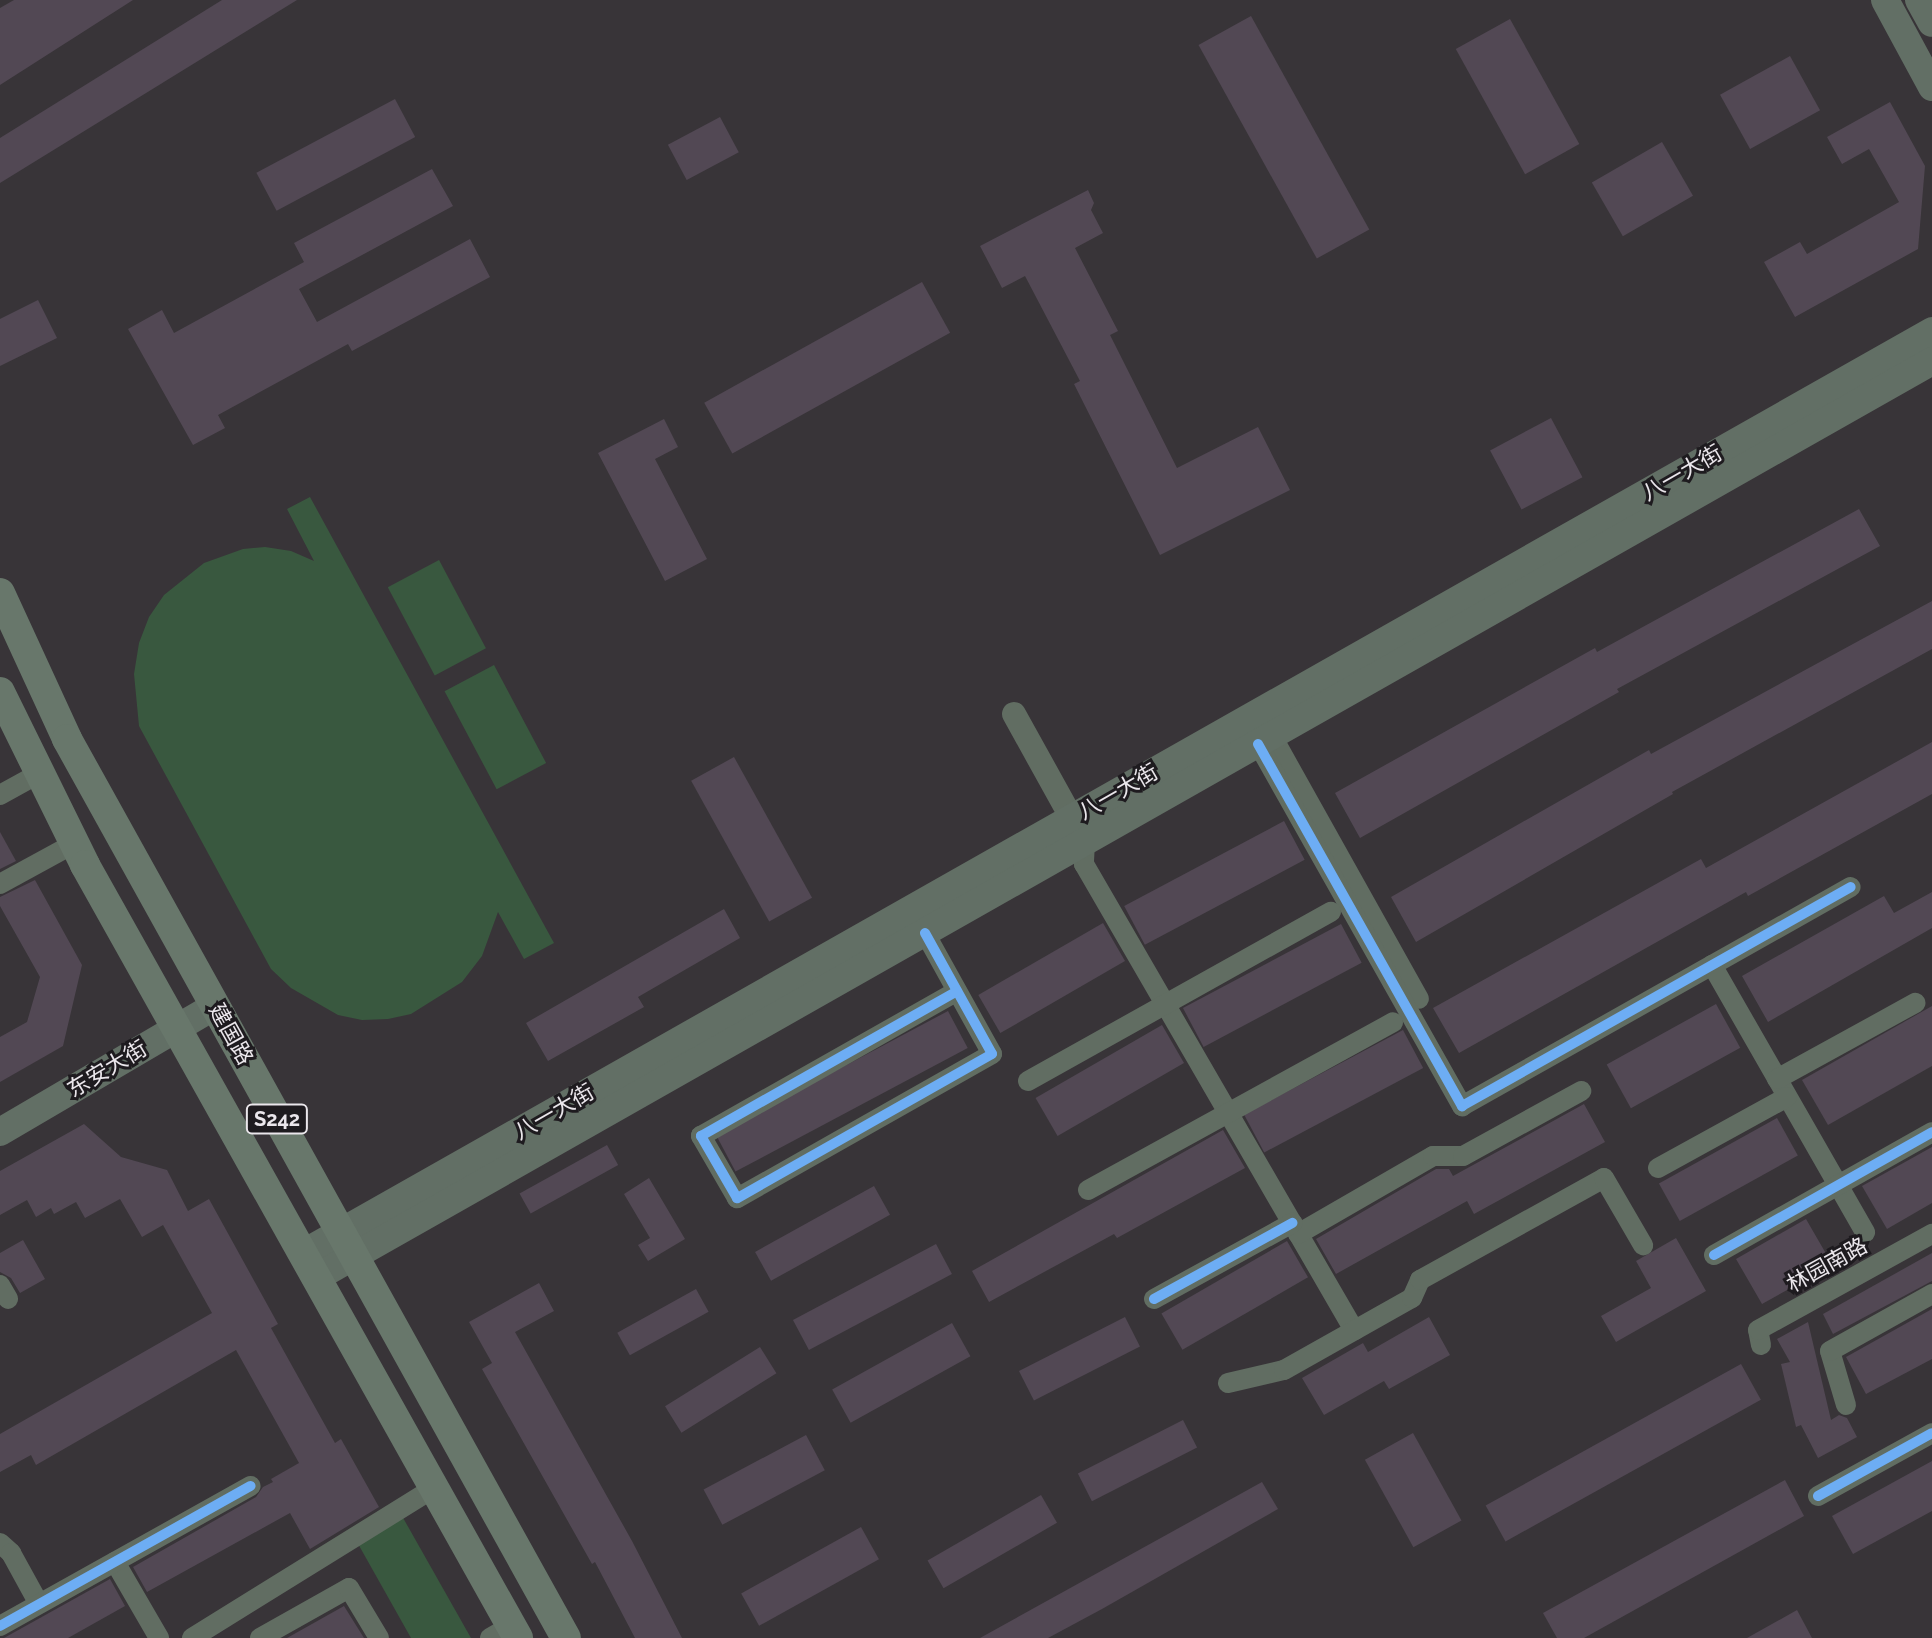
<!DOCTYPE html>
<html>
<head>
<meta charset="utf-8">
<style>
  body { margin:0 }
  #map { position:relative; width:1932px; height:1638px; overflow:hidden; background:#383438; font-family:Raleway,"Noto Sans SC",sans-serif }
  div>[style] { position:absolute }
  [style*='--x'] { left:calc(var(--x)*1px); top:calc(var(--y)*1px); width:calc(var(--w)*1px); rotate:calc(var(--a)*1deg) }
  .green>* { inset:0; background:#39583f; transform-origin:0 0 }
  .building>* { inset:0; background:#524854; transform-origin:0 0 }
  .minor>* { height:20px; margin:-10px; padding:0 10px; transform-origin:10px; border-radius:10px; background:#616d62 }
  .tertiary>* { height:24px; margin:-12px; padding:0 12px; transform-origin:12px; border-radius:12px; background:#616d62 }
  .secondary>* { height:28px; margin:-14px; padding:0 14px; transform-origin:14px; border-radius:14px; background:#626f65 }
  .primary>* { height:30px; margin:-15px; padding:0 15px; transform-origin:15px; border-radius:15px; background:#68776b }
  .cycleway>* { height:10px; margin:-5px; padding:0 5px; transform-origin:5px; border-radius:5px; background:#6dadf4 }
  span { translate:-50% -50%; white-space:nowrap; text-align:center; line-height:1.15; -webkit-text-stroke:6px #1e1b1f; paint-order:stroke }
  .shield-label span { padding:2px 6px; background:#1e1b1f; border:2px solid; border-radius:6px; -webkit-text-stroke-width:0 }
  .shield-label { font-size:20px; color:#eae6eb; font-weight:700 }
  .street-label { font-size:22px; color:#eae6eb }
</style>
</head>
<body>
<div id="map">
  <div class="green">
    <div style="clip-path:polygon(310px 497px,554px 943px,524px 959px,498px 912px,482px 956px,462px 982px,411px 1014px,388px 1019px,362px 1020px,338px 1015px,291px 988px,271px 969px,139px 726px,134px 674px,139px 643px,149px 617px,164px 595px,204px 563px,243px 549px,265px 547px,291px 551px,314px 561px,287px 509px)"></div>
    <div style="left:439px;top:560px;width:100px;height:58px;rotate:62deg"></div>
    <div style="left:494px;top:665px;width:111px;height:56px;rotate:62deg"></div>
    <div style="clip-path:polygon(402px 1516px,471px 1638px,411px 1638px,357px 1542px)"></div>
  </div>
  <div class="building">
    <div style="clip-path:polygon(14px 0,133px 0,0 85px,0 8px)"></div>
    <div style="clip-path:polygon(222px 0,297px 0,0 183px,0 138px)"></div>
    <div style="left:1251px;top:16px;width:244px;height:60px;rotate:61deg"></div>
    <div style="left:1510px;top:19px;width:143px;height:62px;rotate:61deg"></div>
    <div style="left:1790px;top:56px;width:62px;height:80px;rotate:61deg"></div>
    <div style="left:395px;top:99px;width:43px;height:157px;rotate:62deg"></div>
    <div style="clip-path:polygon(1890px 102px,1925px 166px,1918px 249px,1795px 317px,1764px 262px,1800px 242px,1807px 254px,1899px 202px,1869px 149px,1842px 164px,1827px 137px)"></div>
    <div style="left:720px;top:117px;width:40px;height:59px;rotate:62deg"></div>
    <div style="left:1662px;top:142px;width:62px;height:81px;rotate:60deg"></div>
    <div style="clip-path:polygon(432px 169px,453px 206px,299px 289px,317px 322px,470px 239px,490px 277px,352px 351px,348px 344px,218px 415px,225px 428px,193px 445px,128px 329px,162px 310px,174px 333px,304px 262px,294px 243px)"></div>
    <div style="clip-path:polygon(1088px 190px,1094px 203px,1091px 210px,1103px 233px,1075px 248px,1118px 331px,1110px 335px,1177px 468px,1258px 427px,1290px 490px,1160px 555px,1074px 384px,1080px 381px,1025px 276px,1002px 288px,980px 246px)"></div>
    <div style="left:922px;top:282px;width:58px;height:249px;rotate:61deg"></div>
    <div style="clip-path:polygon(38px 300px,57px 338px,0 366px,0 319px)"></div>
    <div style="left:1551px;top:418px;width:67px;height:69px;rotate:62deg"></div>
    <div style="clip-path:polygon(664px 419px,678px 447px,655px 459px,707px 559px,665px 581px,598px 453px)"></div>
    <div style="clip-path:polygon(1859px 509px,1880px 546px,1617px 689px,1619px 692px,1360px 838px,1335px 793px,1595px 648px,1597px 652px)"></div>
    <div style="clip-path:polygon(1932px 601px,1932px 649px,1672px 792px,1673px 794px,1416px 942px,1391px 897px,1649px 750px,1651px 754px)"></div>
    <div style="clip-path:polygon(1932px 742px,1932px 794px,1748px 896px,1746px 892px,1459px 1053px,1433px 1008px,1701px 859px,1706px 868px)"></div>
    <div style="left:734px;top:757px;width:161px;height:49px;rotate:61deg"></div>
    <div style="left:1284px;top:821px;width:44px;height:181px;rotate:62deg"></div>
    <div style="clip-path:polygon(0 832px,16px 861px,0 869px)"></div>
    <div style="clip-path:polygon(35px 880px,82px 965px,63px 1046px,0 1082px,0 1037px,27px 1022px,40px 977px,0 906px,0 897px)"></div>
    <div style="clip-path:polygon(1932px 892px,1932px 928px,1768px 1022px,1742px 976px,1884px 896px,1894px 913px)"></div>
    <div style="clip-path:polygon(724px 909px,740px 938px,638px 997px,644px 1007px,548px 1061px,526px 1023px)"></div>
    <div style="left:1103px;top:923px;width:44px;height:144px;rotate:60deg"></div>
    <div style="left:1341px;top:924px;width:44px;height:179px;rotate:62deg"></div>
    <div style="left:1716px;top:1004px;width:50px;height:125px;rotate:61deg"></div>
    <div style="clip-path:polygon(1932px 1006px,1932px 1066px,1828px 1125px,1802px 1080px)"></div>
    <div style="left:948px;top:1011px;width:42px;height:263px;rotate:62deg"></div>
    <div style="left:1162px;top:1025px;width:44px;height:146px;rotate:60deg"></div>
    <div style="left:1403px;top:1030px;width:43px;height:180px;rotate:62deg"></div>
    <div style="clip-path:polygon(1584px 1104px,1605px 1142px,1474px 1214px,1467px 1201px,1336px 1274px,1316px 1239px,1436px 1169px,1449px 1169px,1453px 1176px)"></div>
    <div style="left:1777px;top:1118px;width:43px;height:135px;rotate:61deg"></div>
    <div style="clip-path:polygon(84px 1124px,121px 1157px,167px 1170px,188px 1211px,209px 1199px,278px 1324px,271px 1328px,335px 1443px,341px 1439px,379px 1507px,310px 1549px,290px 1513px,147px 1592px,133px 1567px,256px 1497px,263px 1487px,273px 1482px,271px 1479px,299px 1463px,236px 1350px,36px 1465px,31px 1455px,0 1472px,0 1434px,212px 1313px,163px 1225px,142px 1237px,120px 1199px,85px 1218px,76px 1202px,54px 1214px,51px 1208px,36px 1217px,27px 1200px,0 1215px,0 1171px)"></div>
    <div style="clip-path:polygon(1223px 1130px,1245px 1168px,1117px 1238px,1114px 1234px,989px 1302px,972px 1271px)"></div>
    <div style="left:607px;top:1145px;width:23px;height:100px;rotate:61deg"></div>
    <div style="clip-path:polygon(1932px 1147px,1932px 1203px,1887px 1229px,1862px 1186px)"></div>
    <div style="clip-path:polygon(649px 1178px,685px 1239px,648px 1261px,638px 1245px,650px 1238px,624px 1194px)"></div>
    <div style="left:874px;top:1186px;width:33px;height:136px;rotate:61deg"></div>
    <div style="clip-path:polygon(1806px 1219px,1832px 1264px,1804px 1280px,1798px 1268px,1795px 1269px,1798px 1284px,1762px 1304px,1736px 1259px)"></div>
    <div style="clip-path:polygon(1676px 1238px,1706px 1291px,1616px 1342px,1601px 1316px,1651px 1288px,1636px 1261px)"></div>
    <div style="clip-path:polygon(23px 1240px,45px 1279px,20px 1293px,11px 1278px,0 1272px,0 1253px)"></div>
    <div style="left:1287px;top:1241px;width:42px;height:145px;rotate:60deg"></div>
    <div style="left:936px;top:1244px;width:34px;height:162px;rotate:62deg"></div>
    <div style="clip-path:polygon(1932px 1253px,1932px 1281px,1833px 1334px,1823px 1314px)"></div>
    <div style="clip-path:polygon(539px 1283px,554px 1311px,515px 1332px,632px 1541px,682px 1638px,635px 1638px,595px 1562px,592px 1564px,482px 1369px,492px 1363px,469px 1322px)"></div>
    <div style="left:696px;top:1289px;width:26px;height:90px;rotate:61deg"></div>
    <div style="clip-path:polygon(1932px 1309px,1932px 1359px,1866px 1394px,1846px 1357px)"></div>
    <div style="left:1125px;top:1317px;width:33px;height:119px;rotate:63deg"></div>
    <div style="clip-path:polygon(1429px 1317px,1450px 1355px,1389px 1389px,1384px 1381px,1324px 1415px,1302px 1378px,1363px 1343px,1368px 1352px)"></div>
    <div style="clip-path:polygon(1808px 1322px,1831px 1420px,1839px 1415px,1847px 1418px,1857px 1437px,1818px 1458px,1801px 1425px,1796px 1427px,1781px 1364px,1790px 1362px,1777px 1339px)"></div>
    <div style="left:952px;top:1323px;width:38px;height:137px;rotate:61deg"></div>
    <div style="left:760px;top:1347px;width:31px;height:112px;rotate:58deg"></div>
    <div style="left:1741px;top:1364px;width:41px;height:292px;rotate:61deg"></div>
    <div style="left:1183px;top:1420px;width:31px;height:118px;rotate:63deg"></div>
    <div style="left:1413px;top:1433px;width:100px;height:55px;rotate:61deg"></div>
    <div style="left:806px;top:1435px;width:40px;height:116px;rotate:62deg"></div>
    <div style="clip-path:polygon(1932px 1461px,1932px 1511px,1853px 1554px,1832px 1516px)"></div>
    <div style="clip-path:polygon(1785px 1480px,1804px 1516px,1584px 1638px,1557px 1638px,1543px 1613px)"></div>
    <div style="clip-path:polygon(1262px 1482px,1278px 1509px,1102px 1609px,1048px 1638px,980px 1638px)"></div>
    <div style="left:1041px;top:1495px;width:32px;height:131px;rotate:60deg"></div>
    <div style="left:861px;top:1527px;width:37px;height:137px;rotate:61deg"></div>
    <div style="clip-path:polygon(110px 1579px,125px 1606px,68px 1638px,4px 1638px)"></div>
    <div style="clip-path:polygon(344px 1606px,364px 1638px,287px 1638px)"></div>
    <div style="clip-path:polygon(1797px 1610px,1812px 1638px,1747px 1638px)"></div>
  </div>
  <div class="minor">
    <div style="--x:1272;--y:736;--w:301;--a:60.8"></div>
    <div style="--x:1258;--y:744;--w:416;--a:60.6"></div>
    <div style="--x:1462;--y:1106;--w:446;--a:-29.4"></div>
    <div style="--x:0;--y:795;--w:46;--a:-28.8"></div>
    <div style="--x:1085;--y:842;--w:22;--a:93"></div>
    <div style="--x:1084;--y:864;--w:539;--a:59.91"></div>
    <div style="--x:0;--y:884;--w:85;--a:-28.7"></div>
    <div style="--x:925;--y:933;--w:138;--a:61"></div>
    <div style="--x:992;--y:1054;--w:293;--a:150.5"></div>
    <div style="--x:737;--y:1198;--w:72;--a:-120.1"></div>
    <div style="--x:701;--y:1136;--w:294;--a:-29.5"></div>
    <div style="--x:1712;--y:965;--w:308;--a:60.2"></div>
    <div style="--x:1777;--y:1079;--w:158;--a:-28.8"></div>
    <div style="--x:1028;--y:1081;--w:347;--a:-29.2"></div>
    <div style="--x:1658;--y:1168;--w:147;--a:-28.8"></div>
    <div style="--x:1088;--y:1190;--w:348;--a:-28.8"></div>
    <div style="--x:1298;--y:1234;--w:156;--a:-30"></div>
    <div style="--x:1433;--y:1156;--w:30;--a:0"></div>
    <div style="--x:1463;--y:1156;--w:135;--a:-28.8"></div>
    <div style="--x:1714;--y:1255;--w:250;--a:-29.4"></div>
    <div style="--x:0;--y:1285;--w:16;--a:60"></div>
    <div style="--x:1154;--y:1299;--w:158;--a:-28.8"></div>
    <div style="--x:1761;--y:1345;--w:15;--a:-101"></div>
    <div style="--x:1758;--y:1330;--w:199;--a:-28.9"></div>
    <div style="--x:1228;--y:1383;--w:57;--a:-13.1"></div>
    <div style="--x:1284;--y:1370;--w:147;--a:-29.4"></div>
    <div style="--x:1412;--y:1298;--w:20;--a:-66"></div>
    <div style="--x:1420;--y:1280;--w:210;--a:-29"></div>
    <div style="--x:1604;--y:1178;--w:78;--a:59.8"></div>
    <div style="--x:1846;--y:1405;--w:56;--a:-106.5"></div>
    <div style="--x:1830;--y:1351;--w:117;--a:-29.2"></div>
    <div style="--x:1818;--y:1496;--w:130;--a:-28.9"></div>
    <div style="--x:0;--y:1543;--w:15;--a:42"></div>
    <div style="--x:11;--y:1553;--w:58;--a:61.2"></div>
    <div style="--x:115;--y:1562;--w:88;--a:59.9"></div>
    <div style="--x:0;--y:1626;--w:287;--a:-29.2"></div>
    <div style="--x:192;--y:1638;--w:285;--a:-31.8"></div>
    <div style="--x:260;--y:1638;--w:102;--a:-29.3"></div>
    <div style="--x:349;--y:1588;--w:58;--a:59"></div>
    <div style="--x:490;--y:1638;--w:24;--a:-30"></div>
  </div>
  <div class="tertiary">
    <div style="--x:1014;--y:714;--w:138;--a:61"></div>
  </div>
  <div class="secondary">
    <div style="--x:1885;--y:0;--w:99;--a:61.6"></div>
    <div style="--x:1919;--y:0;--w:26;--a:61"></div>
    <div style="--x:0;--y:1132;--w:249;--a:-30.4"></div>
    <div style="--x:304;--y:1253;--w:1871;--a:-29.52"></div>
    <div style="--x:317;--y:1277;--w:1857;--a:-29.56"></div>
  </div>
  <div class="primary">
    <div style="--x:0;--y:593;--w:161;--a:65.3"></div>
    <div style="--x:67;--y:739;--w:1028;--a:60.97"></div>
    <div style="--x:0;--y:692;--w:193;--a:63.8"></div>
    <div style="--x:85;--y:865;--w:886;--a:60.74"></div>
  </div>
  <div class="cycleway">
    <div style="--x:1258;--y:744;--w:416;--a:60.6"></div>
    <div style="--x:1462;--y:1106;--w:446;--a:-29.4"></div>
    <div style="--x:925;--y:933;--w:138;--a:61"></div>
    <div style="--x:992;--y:1054;--w:293;--a:150.5"></div>
    <div style="--x:737;--y:1198;--w:72;--a:-120.1"></div>
    <div style="--x:701;--y:1136;--w:294;--a:-29.5"></div>
    <div style="--x:1714;--y:1255;--w:250;--a:-29.4"></div>
    <div style="--x:1154;--y:1299;--w:158;--a:-28.8"></div>
    <div style="--x:1818;--y:1496;--w:130;--a:-28.9"></div>
    <div style="--x:0;--y:1626;--w:287;--a:-29.2"></div>
  </div>
  <div class="shield-label">
    <span style="left:277px;top:1119px">S242</span>
  </div>
  <div class="street-label">
    <span style="left:1682px;top:473px;rotate:-30deg">八一大街</span>
    <span style="left:1118px;top:792px;rotate:-30deg">八一大街</span>
    <span style="left:231px;top:1034px;rotate:61deg">建国路</span>
    <span style="left:107px;top:1069px;rotate:-31deg">东安大街</span>
    <span style="left:554px;top:1112px;rotate:-30deg">八一大街</span>
    <span style="left:1827px;top:1265px;rotate:-29deg">林园南路</span>
  </div>
</div>
</body>
</html>
